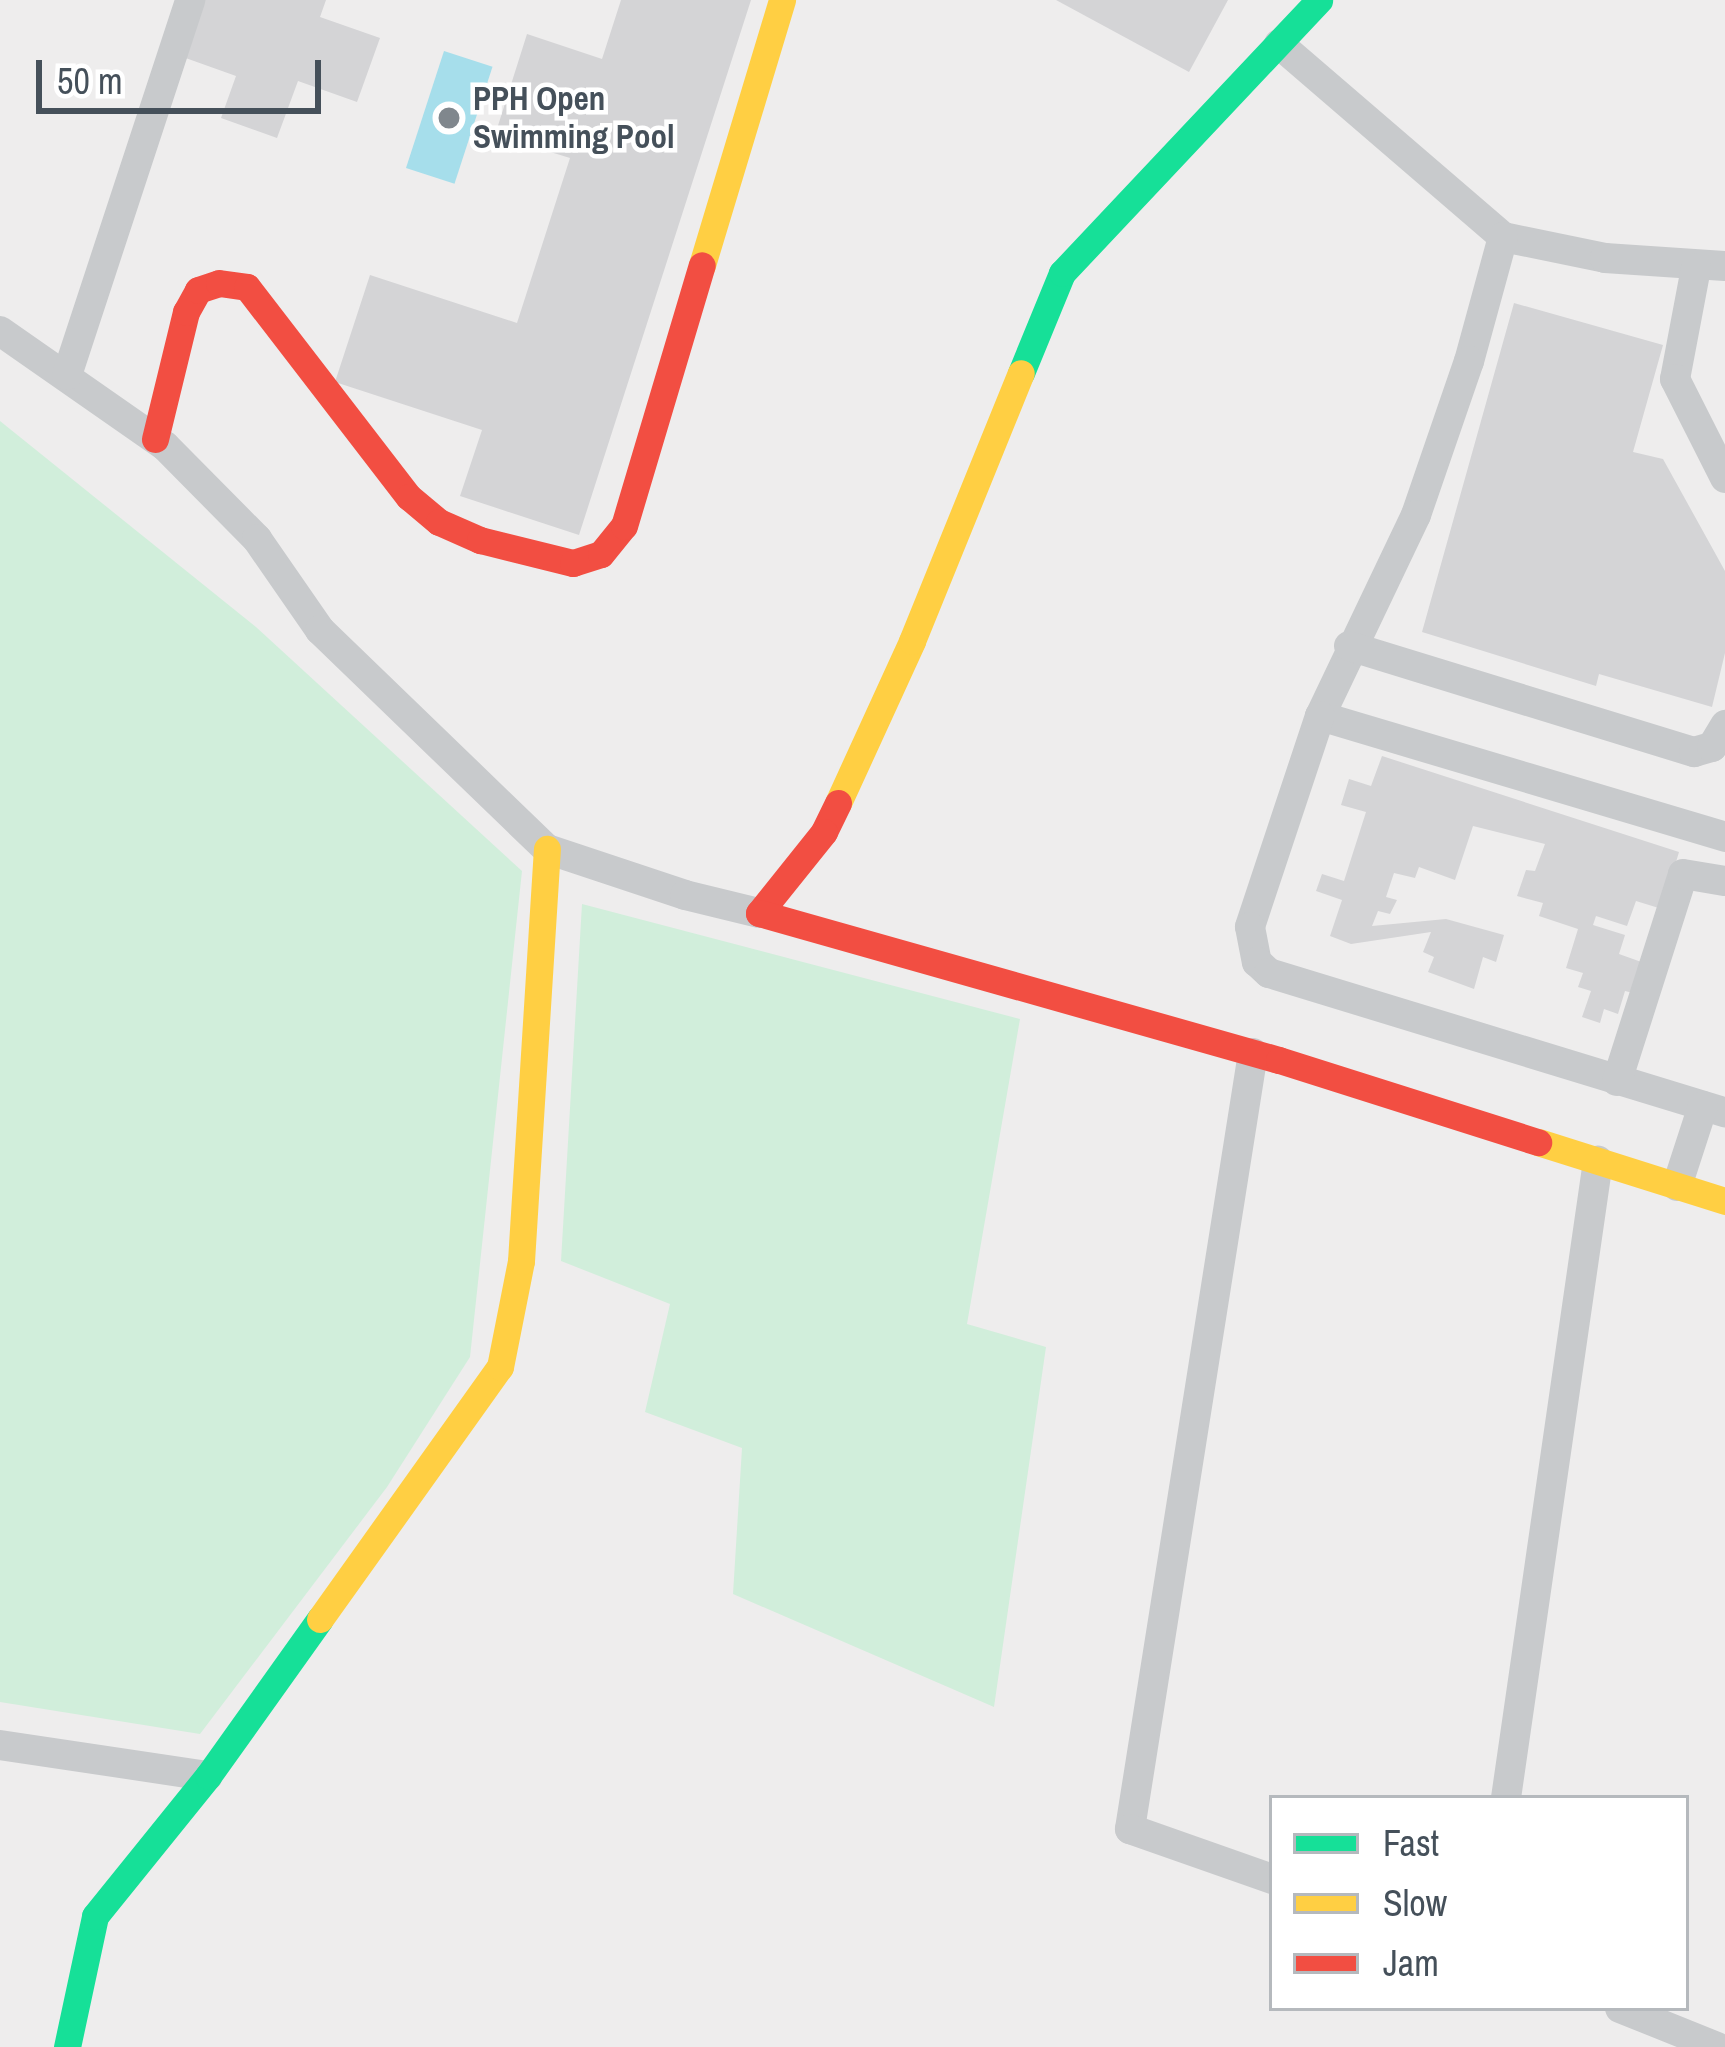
<!DOCTYPE html>
<html>
<head>
<meta charset="utf-8">
<style>
  body { margin:0 }
  #map { position:relative; width:1725px; height:2047px; overflow:hidden; background:#eeeded; font-family:"Archivo Narrow",sans-serif }
  div>[style] { position:absolute }
  [style*='--x'] { left:calc(var(--x)*1px); top:calc(var(--y)*1px); width:calc(var(--w)*1px); rotate:calc(var(--a)*1deg) }
  .green>* { inset:0; background:#d1eedb }
  .water>* { inset:0; background:#a6deeb; transform-origin:0 0 }
  .building>* { inset:0; background:#d4d4d6 }
  .street>* { height:30px; margin:-15px; padding:0 15px; transform-origin:15px; border-radius:15px; background:#c8cacc }
  .fast>* { height:27px; margin:-13.5px; padding:0 13.5px; transform-origin:13.5px; border-radius:13.5px; background:#16e098 }
  .slow>* { height:27px; margin:-13.5px; padding:0 13.5px; transform-origin:13.5px; border-radius:13.5px; background:#ffcf43 }
  .jam>* { height:27px; margin:-13.5px; padding:0 13.5px; transform-origin:13.5px; border-radius:13.5px; background:#f24e42 }
  .dots>* { width:33px; height:33px; translate:-50% -50%; box-sizing:border-box; border:6px solid #fff; border-radius:50% }
  span { translate:-50% -50%; white-space:nowrap; text-align:center; line-height:1.15; -webkit-text-stroke:9px #fff; paint-order:stroke }
  .poi-label { font-size:33px; color:#45505a; font-weight:700 }
  .left { translate:0 -50%; text-align:left }
  .legend { position:absolute; left:1269px; top:1795px; width:420px; height:216px; box-sizing:border-box; background:#fff; border:3px solid #b5b9bd; margin:0; padding:15px 21px; list-style:none; font-size:36px; color:#45505a }
  .legend li { display:flex; align-items:center; gap:24px; height:60px }
  .legend b { width:60px; border:3px solid #b5b9bd }
  .scale { position:absolute; left:36px; top:60px; width:285px; height:54px; box-sizing:border-box; border:6px solid #45505a; border-top:0; padding-left:15px; font-size:36px; line-height:42px; white-space:nowrap; color:#45505a; -webkit-text-stroke:9px #fff; paint-order:stroke }
</style>
</head>
<body>
<div id="map">
  <div class="green">
    <div style="clip-path:polygon(0 421px,256px 627px,522px 871px,470px 1357px,387px 1487px,200px 1734px,0 1702px)"></div>
    <div style="clip-path:polygon(582px 904px,1020px 1019px,967px 1324px,1046px 1347px,994px 1707px,733px 1594px,742px 1448px,645px 1412px,670px 1304px,561px 1261px)"></div>
  </div>
  <div class="water">
    <div style="left:444px;top:51px;width:51px;height:123px;rotate:18deg"></div>
  </div>
  <div class="building">
    <div style="clip-path:polygon(199px 0,326px 0,320px 17px,380px 38px,357px 102px,298px 81px,277px 138px,221px 118px,236px 76px,180px 56px)"></div>
    <div style="clip-path:polygon(621px 0,751px 0,579px 535px,460px 496px,482px 430px,335px 382px,370px 275px,517px 323px,570px 158px,495px 135px,527px 34px,602px 59px)"></div>
    <div style="clip-path:polygon(1056px 0,1228px 0,1189px 72px)"></div>
    <div style="clip-path:polygon(1514px 303px,1663px 345px,1633px 452px,1663px 459px,1725px 571px,1725px 653px,1712px 707px,1599px 674px,1596px 686px,1422px 632px)"></div>
    <div style="clip-path:polygon(1382px 756px,1679px 852px,1662px 909px,1636px 901px,1627px 926px,1596px 916px,1593px 925px,1625px 935px,1619px 954px,1647px 964px,1637px 994px,1625px 991px,1618px 1014px,1604px 1009px,1600px 1023px,1582px 1017px,1591px 991px,1578px 987px,1583px 973px,1566px 968px,1578px 929px,1539px 916px,1543px 903px,1517px 896px,1526px 870px,1535px 871px,1545px 844px,1473px 826px,1455px 880px,1419px 867px,1415px 878px,1394px 873px,1386px 897px,1397px 900px,1390px 914px,1378px 911px,1372px 926px,1446px 919px,1504px 935px,1496px 962px,1483px 957px,1474px 989px,1428px 972px,1434px 957px,1423px 952px,1431px 932px,1351px 944px,1330px 936px,1342px 900px,1316px 891px,1322px 874px,1344px 881px,1366px 812px,1341px 805px,1349px 779px,1371px 786px)"></div>
  </div>
  <div class="street">
    <div style="--x:1279;--y:44;--w:296;--a:40.7"></div>
    <div style="--x:1503;--y:237;--w:104;--a:11.6"></div>
    <div style="--x:1605;--y:258;--w:120;--a:3.8"></div>
    <div style="--x:1503;--y:237;--w:129;--a:105.3"></div>
    <div style="--x:1469;--y:361;--w:163;--a:109"></div>
    <div style="--x:1416;--y:515;--w:223;--a:115.5"></div>
    <div style="--x:1320;--y:716;--w:423;--a:16.6"></div>
    <div style="--x:1696;--y:268;--w:113;--a:100.7"></div>
    <div style="--x:1675;--y:379;--w:111;--a:63.2"></div>
    <div style="--x:0;--y:331;--w:201;--a:34.9"></div>
    <div style="--x:165;--y:446;--w:131;--a:45.3"></div>
    <div style="--x:257;--y:539;--w:111;--a:55.3"></div>
    <div style="--x:320;--y:630;--w:315;--a:44"></div>
    <div style="--x:547;--y:849;--w:145;--a:18.4"></div>
    <div style="--x:685;--y:895;--w:76;--a:13.7"></div>
    <div style="--x:67;--y:375;--w:395;--a:-71.8"></div>
    <div style="--x:1349;--y:646;--w:361;--a:17.1"></div>
    <div style="--x:1694;--y:752;--w:19;--a:-16"></div>
    <div style="--x:1712;--y:747;--w:26;--a:-59"></div>
    <div style="--x:1320;--y:716;--w:222;--a:108.4"></div>
    <div style="--x:1250;--y:927;--w:36;--a:79"></div>
    <div style="--x:1257;--y:962;--w:16;--a:43"></div>
    <div style="--x:1269;--y:973;--w:477;--a:17"></div>
    <div style="--x:1253;--y:1053;--w:786;--a:99.01"></div>
    <div style="--x:1130;--y:1829;--w:151;--a:19.4"></div>
    <div style="--x:1617;--y:1081;--w:217;--a:-72.3"></div>
    <div style="--x:1683;--y:874;--w:43;--a:9.5"></div>
    <div style="--x:1677;--y:1186;--w:84;--a:-72"></div>
    <div style="--x:0;--y:1745;--w:210;--a:8.5"></div>
    <div style="--x:1506;--y:1798;--w:644;--a:-81.78"></div>
    <div style="--x:1620;--y:2008;--w:105;--a:21.9"></div>
  </div>
  <div class="fast">
    <div style="--x:1021;--y:373;--w:108;--a:-67.7"></div>
    <div style="--x:1062;--y:273;--w:375;--a:-46.7"></div>
    <div style="--x:67;--y:2047;--w:134;--a:-77.9"></div>
    <div style="--x:95;--y:1916;--w:180;--a:-51.1"></div>
    <div style="--x:208;--y:1776;--w:193;--a:-54.5"></div>
  </div>
  <div class="slow">
    <div style="--x:702;--y:265;--w:277;--a:-73.2"></div>
    <div style="--x:838;--y:803;--w:178;--a:-65.4"></div>
    <div style="--x:912;--y:641;--w:289;--a:-67.9"></div>
    <div style="--x:1538;--y:1142;--w:196;--a:17.5"></div>
    <div style="--x:320;--y:1619;--w:310;--a:-54.5"></div>
    <div style="--x:500;--y:1367;--w:108;--a:-78.8"></div>
    <div style="--x:521;--y:1261;--w:413;--a:-86.4"></div>
  </div>
  <div class="jam">
    <div style="--x:155;--y:439;--w:131;--a:-76.3"></div>
    <div style="--x:186;--y:312;--w:25;--a:-61"></div>
    <div style="--x:198;--y:290;--w:22;--a:-18"></div>
    <div style="--x:219;--y:283;--w:28;--a:8"></div>
    <div style="--x:247;--y:287;--w:265;--a:52.4"></div>
    <div style="--x:409;--y:497;--w:39;--a:40"></div>
    <div style="--x:439;--y:522;--w:45;--a:23.7"></div>
    <div style="--x:480;--y:540;--w:96;--a:13.9"></div>
    <div style="--x:573;--y:563;--w:29;--a:-18"></div>
    <div style="--x:601;--y:554;--w:36;--a:-51"></div>
    <div style="--x:624;--y:526;--w:272;--a:-73.4"></div>
    <div style="--x:838;--y:803;--w:32;--a:116"></div>
    <div style="--x:824;--y:832;--w:104;--a:128.7"></div>
    <div style="--x:759;--y:913;--w:540;--a:15.79"></div>
    <div style="--x:1279;--y:1060;--w:272;--a:17.6"></div>
  </div>
  <div class="dots">
    <div style="left:449px;top:118px;background:#80878d"></div>
  </div>
  <div class="poi-label">
    <span class="left" style="left:473px;top:118px">PPH Open<br>Swimming Pool</span>
  </div>
  <ul class="legend">
  <li><b style="height:15px;background:#16e098"></b>Fast</li>
  <li><b style="height:15px;background:#ffcf43"></b>Slow</li>
  <li><b style="height:15px;background:#f24e42"></b>Jam</li>
  </ul>
  <div class="scale">50 m</div>
</div>
</body>
</html>
